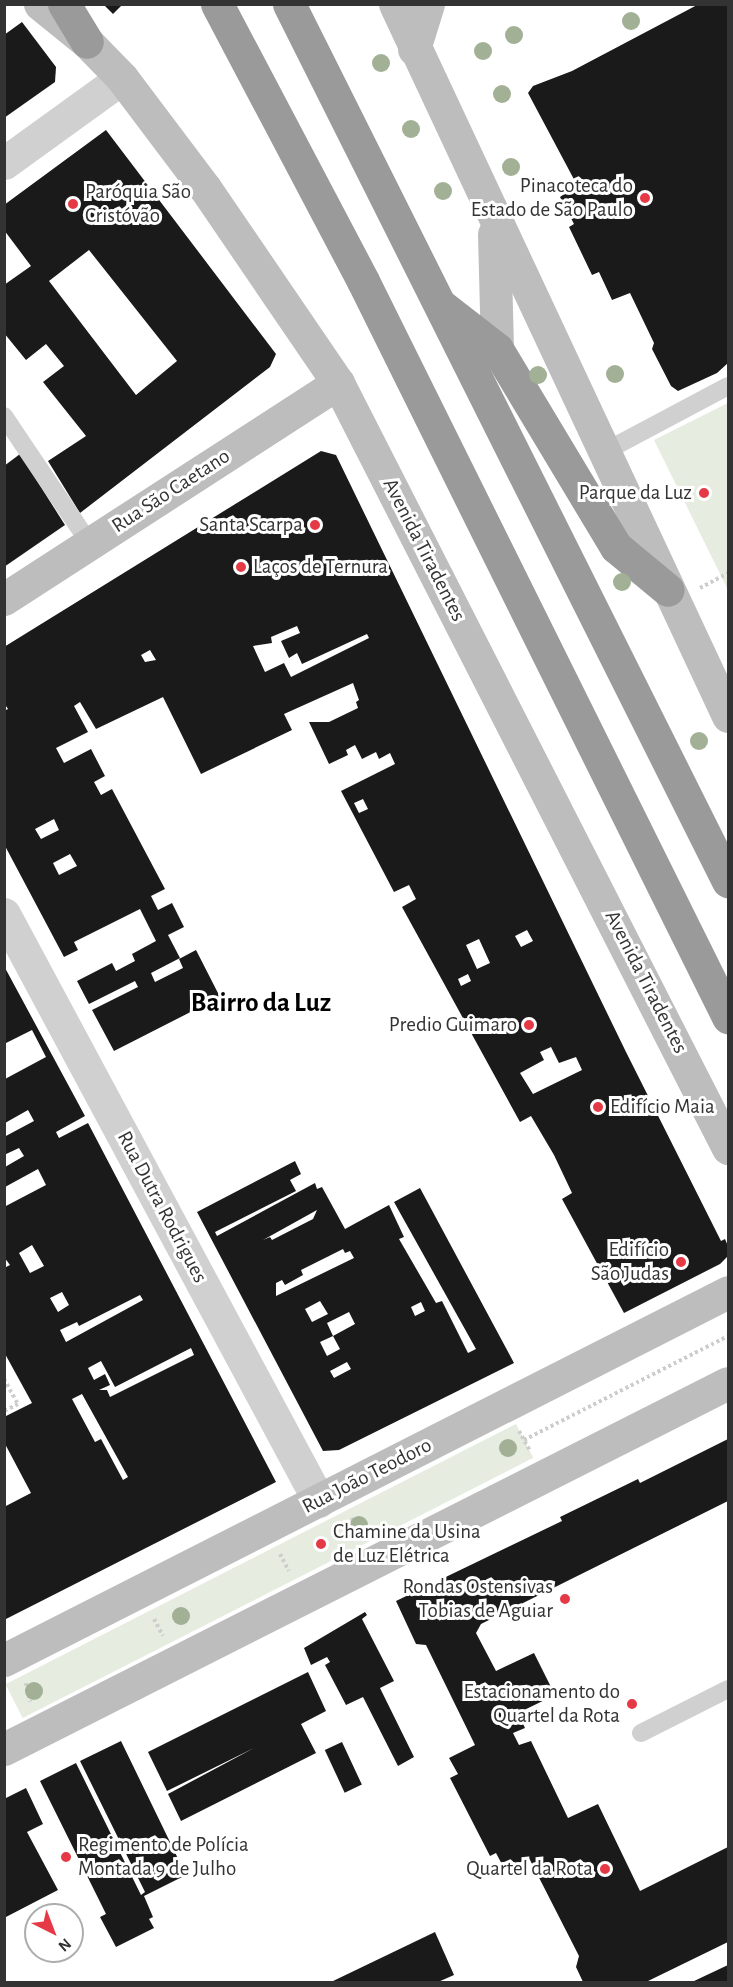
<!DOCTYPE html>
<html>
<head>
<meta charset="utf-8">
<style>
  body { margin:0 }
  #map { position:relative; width:733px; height:1987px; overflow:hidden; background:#fff; font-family:"Alegreya Sans",sans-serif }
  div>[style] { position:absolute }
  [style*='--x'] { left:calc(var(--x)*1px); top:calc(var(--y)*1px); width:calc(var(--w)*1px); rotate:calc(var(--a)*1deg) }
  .green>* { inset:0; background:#e6ecdf; transform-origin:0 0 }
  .building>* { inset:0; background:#1a1a1a; transform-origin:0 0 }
  .path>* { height:4px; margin-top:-2px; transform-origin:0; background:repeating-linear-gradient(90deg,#cdcdcd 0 3px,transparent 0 6px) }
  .lane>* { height:18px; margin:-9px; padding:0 9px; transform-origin:9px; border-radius:9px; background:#d0d0d0 }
  .street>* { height:33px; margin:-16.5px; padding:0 16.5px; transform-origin:16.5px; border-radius:16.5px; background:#d0d0d0 }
  .secondary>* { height:33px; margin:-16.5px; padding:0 16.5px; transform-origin:16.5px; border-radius:16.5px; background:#bdbdbd }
  .highway>* { height:33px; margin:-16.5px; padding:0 16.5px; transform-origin:16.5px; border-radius:16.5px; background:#9a9a9a }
  .trees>* { width:18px; height:18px; margin:-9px; border-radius:50%; background:#a2b095 }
  .dots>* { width:16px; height:16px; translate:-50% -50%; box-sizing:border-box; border:3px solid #fff; border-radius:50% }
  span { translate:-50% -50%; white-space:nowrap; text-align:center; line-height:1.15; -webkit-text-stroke:6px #fff; paint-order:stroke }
  .poi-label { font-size:21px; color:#333 }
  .right { translate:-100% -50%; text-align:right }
  .left { translate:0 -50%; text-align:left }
  .street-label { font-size:21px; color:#333 }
  .district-label { font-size:27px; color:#000; font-weight:700 }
  .frame { position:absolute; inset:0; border:6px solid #333; pointer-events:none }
  .north { position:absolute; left:24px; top:1903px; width:60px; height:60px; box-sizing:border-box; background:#fff; border:2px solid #adadad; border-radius:50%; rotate:138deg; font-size:16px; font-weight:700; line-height:24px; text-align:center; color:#333 }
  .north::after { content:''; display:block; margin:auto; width:21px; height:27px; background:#e63946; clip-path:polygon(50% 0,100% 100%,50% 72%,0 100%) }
</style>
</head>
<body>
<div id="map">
  <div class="green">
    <div style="clip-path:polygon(728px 403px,728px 590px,654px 440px)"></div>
    <div style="left:516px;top:1424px;width:38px;height:573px;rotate:63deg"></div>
  </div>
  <div class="building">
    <div style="clip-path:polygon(103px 4px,123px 4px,113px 14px)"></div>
    <div style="clip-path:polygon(699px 4px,728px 4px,728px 363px,717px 373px,678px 391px,671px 386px,652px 349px,654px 343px,630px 293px,612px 300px,599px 272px,592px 275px,569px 227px,574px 224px,560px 197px,577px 185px,528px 93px,533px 86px,572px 71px)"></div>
    <div style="clip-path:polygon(22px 22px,56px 67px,55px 82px,4px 118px,4px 35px)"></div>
    <div style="clip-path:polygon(evenodd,106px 130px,276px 354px,270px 367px,80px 513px,48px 461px,86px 436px,43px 382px,64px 366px,46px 344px,26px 360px,4px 333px,4px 285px,31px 266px,4px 230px,4px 205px,106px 130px,89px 250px,177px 361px,136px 395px,49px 281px,89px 250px)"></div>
    <div style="clip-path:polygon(evenodd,321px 451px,336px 455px,626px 1052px,721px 1241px,725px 1239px,728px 1246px,727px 1257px,720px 1264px,624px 1313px,562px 1199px,572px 1193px,554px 1155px,531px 1116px,520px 1122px,402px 907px,416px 899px,409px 885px,394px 892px,341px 791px,395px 764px,390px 753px,379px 759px,376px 752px,362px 759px,355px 745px,346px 750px,348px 755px,329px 764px,309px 722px,329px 722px,358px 708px,356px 702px,359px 700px,353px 683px,284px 714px,292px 730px,201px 774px,163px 697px,96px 729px,80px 702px,74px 706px,88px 732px,56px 748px,64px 763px,91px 749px,105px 776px,94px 782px,101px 795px,112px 789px,165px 889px,151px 896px,158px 910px,172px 903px,184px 927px,168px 935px,180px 958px,151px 973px,155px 982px,183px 968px,179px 959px,196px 950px,220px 997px,114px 1051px,92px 1010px,138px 987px,135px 981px,89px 1004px,77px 981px,112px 963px,116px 971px,135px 961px,132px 954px,156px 941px,140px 909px,74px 942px,78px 950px,64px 957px,4px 844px,4px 711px,8px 709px,4px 703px,4px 647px,321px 451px,297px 626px,300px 633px,281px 641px,289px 658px,297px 653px,302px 664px,367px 634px,369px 638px,291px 677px,284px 663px,265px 672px,253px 646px,272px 643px,271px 637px,297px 626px,321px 451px,150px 650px,156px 660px,145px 662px,141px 655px,150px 650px,321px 451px,363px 799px,368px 809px,359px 813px,354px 803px,363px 799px,321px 451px,54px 819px,59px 830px,41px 839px,35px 829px,54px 819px,321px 451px,70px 854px,77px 866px,59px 875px,53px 863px,70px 854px,321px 451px,527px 930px,533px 941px,521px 947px,515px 936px,527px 930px,321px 451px,479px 939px,490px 963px,477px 969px,466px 945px,479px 939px,321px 451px,468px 974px,471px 981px,461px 986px,458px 979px,468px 974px,321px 451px,551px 1047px,559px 1063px,576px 1057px,582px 1070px,533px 1094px,520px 1073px,544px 1060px,540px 1052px,551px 1047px)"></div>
    <div style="clip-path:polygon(20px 454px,65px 525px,4px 567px,4px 466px)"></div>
    <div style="clip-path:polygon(evenodd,4px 966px,85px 1116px,56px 1132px,59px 1138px,88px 1123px,276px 1482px,4px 1620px,4px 1507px,31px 1493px,4px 1442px,4px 1417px,32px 1403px,4px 1352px,4px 1268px,10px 1265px,4px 1257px,4px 1207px,46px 1185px,38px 1169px,5px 1187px,5px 1167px,24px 1156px,19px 1148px,4px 1155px,4px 1137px,34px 1121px,28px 1110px,5px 1123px,5px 1079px,46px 1057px,32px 1030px,4px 1044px,4px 966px,32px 1245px,44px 1266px,30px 1273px,19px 1253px,32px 1245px,4px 966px,62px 1292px,69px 1305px,58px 1312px,50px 1298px,62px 1292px,4px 966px,140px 1295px,143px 1300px,66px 1342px,60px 1330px,77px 1322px,79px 1326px,140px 1295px,4px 966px,191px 1348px,194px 1355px,110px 1397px,107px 1390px,99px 1390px,110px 1385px,105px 1374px,94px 1380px,88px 1368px,101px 1361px,115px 1387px,191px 1348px,4px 966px,82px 1394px,128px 1477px,123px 1480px,101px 1439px,95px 1442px,72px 1399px,82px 1394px)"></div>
    <div style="clip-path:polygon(evenodd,295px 1161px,301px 1174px,290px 1180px,296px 1191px,215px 1232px,217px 1236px,315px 1183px,317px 1189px,322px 1187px,345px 1229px,389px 1205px,404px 1237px,399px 1239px,436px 1303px,442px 1301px,468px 1353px,476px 1349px,394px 1202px,420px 1188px,514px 1363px,339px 1450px,323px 1451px,197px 1212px,295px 1161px,317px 1210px,313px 1219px,272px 1240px,270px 1237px,263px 1240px,317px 1210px,295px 1161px,343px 1249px,345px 1253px,350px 1251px,354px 1258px,276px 1296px,276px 1283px,282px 1280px,285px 1285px,303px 1275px,301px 1270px,343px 1249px,295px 1161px,320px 1301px,328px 1314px,312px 1322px,305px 1309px,320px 1301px,295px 1161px,421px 1302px,425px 1311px,415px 1316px,411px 1307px,421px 1302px,295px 1161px,349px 1312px,355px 1324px,333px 1336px,340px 1349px,327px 1356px,320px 1342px,333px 1336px,327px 1323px,349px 1312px,295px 1161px,347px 1362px,351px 1369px,334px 1378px,330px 1371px,347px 1362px)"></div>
    <div style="clip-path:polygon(728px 1439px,728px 1501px,481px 1624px,476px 1633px,496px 1671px,534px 1653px,555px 1695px,518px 1713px,525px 1728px,513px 1733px,519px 1745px,531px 1741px,568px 1818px,598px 1804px,640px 1891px,728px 1847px,728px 1942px,646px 1982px,583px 1982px,576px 1967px,579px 1956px,529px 1858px,505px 1870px,496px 1853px,490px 1856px,450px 1778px,458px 1774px,449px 1758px,475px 1745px,426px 1645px,416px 1644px,396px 1601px,562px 1521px,560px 1517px,638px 1479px,640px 1483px)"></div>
    <div style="clip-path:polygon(365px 1612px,367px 1615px,362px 1619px,394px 1681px,380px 1688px,414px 1757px,398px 1766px,363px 1697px,346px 1705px,325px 1665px,330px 1662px,327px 1657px,311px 1665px,304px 1648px)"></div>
    <div style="clip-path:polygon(308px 1672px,326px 1711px,301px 1724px,316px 1753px,181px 1821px,168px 1794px,254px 1748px,167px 1791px,148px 1752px)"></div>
    <div style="clip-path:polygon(121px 1741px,186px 1875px,144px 1896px,153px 1917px,149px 1919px,154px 1928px,116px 1947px,100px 1917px,106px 1914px,40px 1781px,76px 1763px,141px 1895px,145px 1892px,80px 1761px)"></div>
    <div style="left:342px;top:1742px;width:47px;height:19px;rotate:65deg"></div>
    <div style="clip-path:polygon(26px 1788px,43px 1824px,27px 1832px,58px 1890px,4px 1918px,4px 1799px)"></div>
    <div style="clip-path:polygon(435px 1932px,454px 1975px,438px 1982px,331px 1982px)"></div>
    <div style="clip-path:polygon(728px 1965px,728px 1982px,692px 1982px)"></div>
  </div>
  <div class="path">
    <div style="--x:700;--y:588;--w:32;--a:-28"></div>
    <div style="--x:4;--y:1379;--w:29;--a:61"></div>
    <div style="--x:18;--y:1404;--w:16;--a:153"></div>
    <div style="--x:519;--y:1431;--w:23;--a:61"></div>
    <div style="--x:524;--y:1440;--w:229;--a:-27"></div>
    <div style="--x:351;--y:1518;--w:19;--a:62"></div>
    <div style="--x:280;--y:1554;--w:19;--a:62"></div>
    <div style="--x:154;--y:1619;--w:19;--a:62"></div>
    <div style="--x:26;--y:1683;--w:19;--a:78"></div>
  </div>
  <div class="lane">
    <div style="--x:4;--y:416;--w:154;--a:56.1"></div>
    <div style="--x:604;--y:452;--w:140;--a:-28"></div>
    <div style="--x:641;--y:1733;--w:97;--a:-26.8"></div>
  </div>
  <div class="street">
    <div style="--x:4;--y:163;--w:145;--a:-35.8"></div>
    <div style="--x:4;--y:914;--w:666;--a:61.78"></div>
  </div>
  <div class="secondary">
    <div style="--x:40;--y:4;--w:60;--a:39"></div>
    <div style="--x:87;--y:42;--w:50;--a:45.8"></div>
    <div style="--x:122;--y:78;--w:138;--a:53"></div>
    <div style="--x:205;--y:188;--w:236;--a:55.7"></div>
    <div style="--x:338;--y:383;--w:859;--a:62.99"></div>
    <div style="--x:395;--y:4;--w:786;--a:64.93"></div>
    <div style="--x:414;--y:49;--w:47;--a:-72.7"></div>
    <div style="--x:494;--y:234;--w:115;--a:88.5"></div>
    <div style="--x:4;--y:599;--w:398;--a:-32.9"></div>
    <div style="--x:4;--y:1660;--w:812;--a:-26.94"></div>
    <div style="--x:4;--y:1749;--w:811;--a:-26.82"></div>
  </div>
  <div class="highway">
    <div style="--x:64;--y:4;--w:44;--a:58.8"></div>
    <div style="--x:217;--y:4;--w:313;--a:62.2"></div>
    <div style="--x:363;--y:281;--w:822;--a:63.62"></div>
    <div style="--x:289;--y:4;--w:981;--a:63.41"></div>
    <div style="--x:443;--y:307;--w:68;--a:37.9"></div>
    <div style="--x:497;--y:349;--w:231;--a:59"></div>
    <div style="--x:616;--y:547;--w:67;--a:39.6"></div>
  </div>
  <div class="trees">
    <div style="left:631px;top:21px"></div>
    <div style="left:514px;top:35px"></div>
    <div style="left:483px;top:51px"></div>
    <div style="left:381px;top:63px"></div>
    <div style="left:502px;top:94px"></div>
    <div style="left:411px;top:129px"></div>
    <div style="left:511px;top:167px"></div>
    <div style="left:443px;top:191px"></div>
    <div style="left:615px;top:374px"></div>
    <div style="left:538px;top:375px"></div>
    <div style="left:622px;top:582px"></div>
    <div style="left:699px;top:741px"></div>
    <div style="left:508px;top:1448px"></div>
    <div style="left:359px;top:1525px"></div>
    <div style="left:181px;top:1616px"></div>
    <div style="left:34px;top:1691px"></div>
  </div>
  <div class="dots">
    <div style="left:645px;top:198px;background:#e63946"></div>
    <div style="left:73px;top:204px;background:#e63946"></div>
    <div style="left:704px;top:493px;background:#e63946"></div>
    <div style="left:315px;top:525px;background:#e63946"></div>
    <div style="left:241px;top:567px;background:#e63946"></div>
    <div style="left:529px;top:1025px;background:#e63946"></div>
    <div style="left:598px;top:1107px;background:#e63946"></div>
    <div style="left:681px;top:1262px;background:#e63946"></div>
    <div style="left:321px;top:1544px;background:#e63946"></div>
    <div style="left:565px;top:1599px;background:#e63946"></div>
    <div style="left:632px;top:1704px;background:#e63946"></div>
    <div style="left:66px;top:1857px;background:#e63946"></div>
    <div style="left:605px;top:1869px;background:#e63946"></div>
  </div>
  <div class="poi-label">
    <span class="right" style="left:633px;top:198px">Pinacoteca do<br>Estado de São Paulo</span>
    <span class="left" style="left:85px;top:204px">Paróquia São<br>Cristóvão</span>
    <span class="right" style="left:692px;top:493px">Parque da Luz</span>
    <span class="right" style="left:303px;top:525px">Santa Scarpa</span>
    <span class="left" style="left:253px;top:567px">Laços de Ternura</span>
    <span class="right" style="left:517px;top:1025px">Predio Guimaro</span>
    <span class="left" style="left:610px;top:1107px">Edifício Maia</span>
    <span class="right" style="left:669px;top:1262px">Edifício<br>São Judas</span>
    <span class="left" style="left:333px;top:1544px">Chamine da Usina<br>de Luz Elétrica</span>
    <span class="right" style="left:553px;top:1599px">Rondas Ostensivas<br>Tobias de Aguiar</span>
    <span class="right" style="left:620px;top:1704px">Estacionamento do<br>Quartel da Rota</span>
    <span class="left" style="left:78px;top:1857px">Regimento de Polícia<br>Montada 9 de Julho</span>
    <span class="right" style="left:593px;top:1869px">Quartel da Rota</span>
  </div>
  <div class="street-label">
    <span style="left:171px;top:491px;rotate:-33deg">Rua São Caetano</span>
    <span style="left:424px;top:550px;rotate:63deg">Avenida Tiradentes</span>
    <span style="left:646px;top:982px;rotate:63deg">Avenida Tiradentes</span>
    <span style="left:162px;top:1207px;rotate:62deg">Rua Dutra Rodrigues</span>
    <span style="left:367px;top:1476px;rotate:-27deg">Rua João Teodoro</span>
  </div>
  <div class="district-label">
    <span style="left:261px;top:1003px">Bairro da Luz</span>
  </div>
  <div class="frame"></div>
  <div class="north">N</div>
</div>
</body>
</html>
